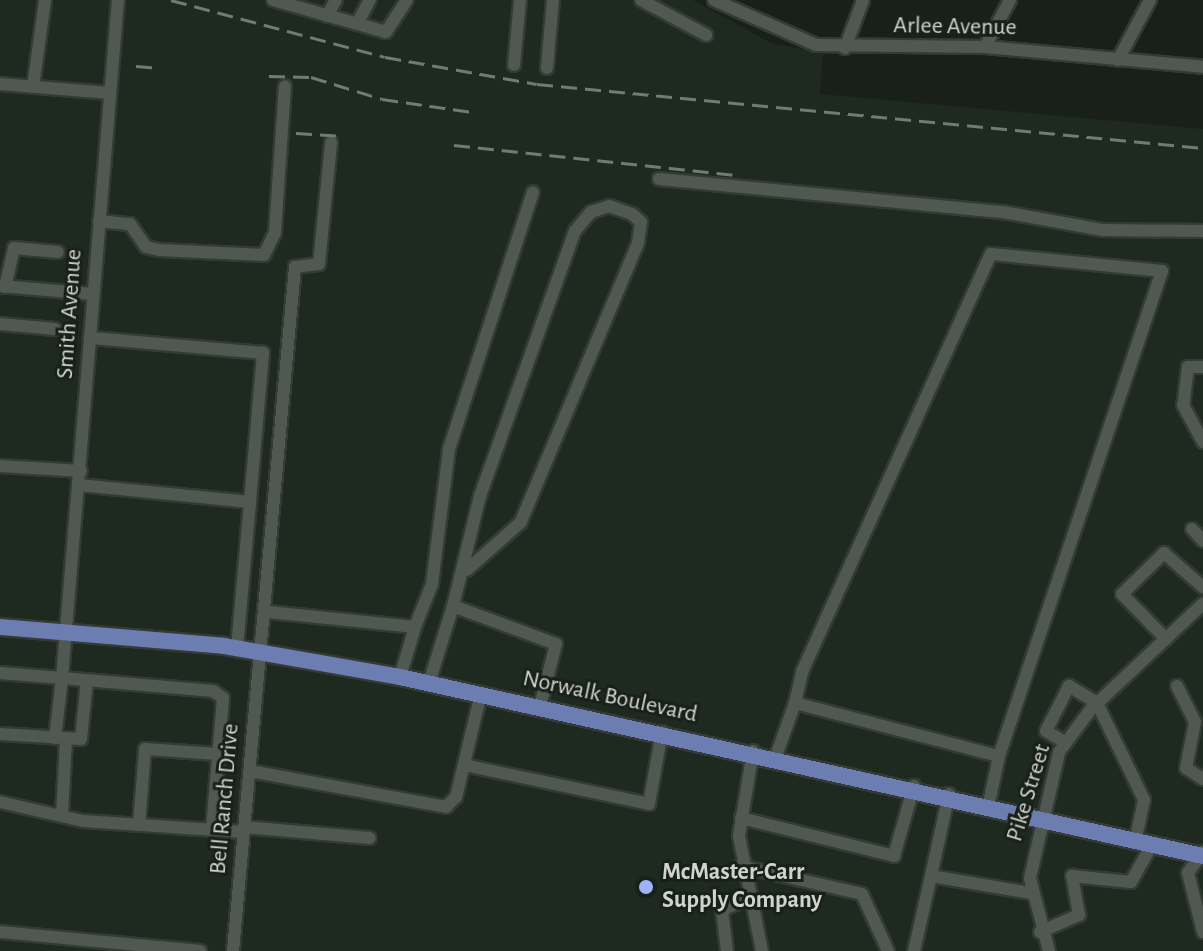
<!DOCTYPE html>
<html>
<head>
<meta charset="utf-8">
<style>
  body { margin:0 }
  #map { position:relative; width:1203px; height:951px; overflow:hidden; background:#192019; font-family:"Alegreya Sans",sans-serif }
  div>[style] { position:absolute }
  [style*='--x'] { left:calc(var(--x)*1px); top:calc(var(--y)*1px); width:calc(var(--w)*1px); rotate:calc(var(--a)*1deg) }
  .built>* { inset:0; background:#1e2a1f }
  .roads { filter:drop-shadow(2px 0 #353a36) drop-shadow(-2px 0 #353a36) drop-shadow(0 2px #353a36) drop-shadow(0 -2px #353a36) }
  .minor>* { height:12px; margin:-6px; padding:0 6px; transform-origin:6px; border-radius:6px; background:#505951 }
  .major>* { height:16px; margin:-8px; padding:0 8px; transform-origin:8px; border-radius:8px; background:#6c7db1 }
  .rail>* { height:3px; margin-top:-1.5px; transform-origin:0; background:repeating-linear-gradient(90deg,#737973 0 16px,transparent 0 24px) }
  .dots>* { width:22px; height:22px; translate:-50% -50%; box-sizing:border-box; border:4px solid #192019; border-radius:50% }
  span { translate:-50% -50%; white-space:nowrap; text-align:center; line-height:1.15; -webkit-text-stroke:6px #192019; paint-order:stroke }
  .street-label { font-size:24px; color:#cfd4d0 }
  .poi-label { font-size:24px; color:#cfd4d0; font-weight:700 }
  .left { translate:0 -50%; text-align:left }
</style>
</head>
<body>
<div id="map">
  <div class="built">
    <div style="clip-path:polygon(0 0,693px 0,771px 43px,823px 53px,820px 94px,1203px 129px,1203px 951px,0 951px)"></div>
  </div>
  <div class="roads">
    <div class="minor">
      <div style="--x:273;--y:0;--w:117;--a:15.8"></div>
      <div style="--x:386;--y:32;--w:38;--a:-57"></div>
      <div style="--x:641;--y:0;--w:74;--a:28.3"></div>
      <div style="--x:714;--y:0;--w:111;--a:23.8"></div>
      <div style="--x:816;--y:45;--w:169;--a:0.7"></div>
      <div style="--x:985;--y:47;--w:219;--a:5.2"></div>
      <div style="--x:327;--y:16;--w:18;--a:-61"></div>
      <div style="--x:357;--y:24;--w:27;--a:-62"></div>
      <div style="--x:985;--y:47;--w:53;--a:-62"></div>
      <div style="--x:845;--y:48;--w:51;--a:-69.4"></div>
      <div style="--x:1118;--y:60;--w:68;--a:-61.9"></div>
      <div style="--x:514;--y:65;--w:65;--a:-84.7"></div>
      <div style="--x:547;--y:68;--w:68;--a:-85"></div>
      <div style="--x:0;--y:84;--w:110;--a:4.7"></div>
      <div style="--x:33;--y:87;--w:88;--a:-82.1"></div>
      <div style="--x:659;--y:179;--w:346;--a:5.5"></div>
      <div style="--x:1003;--y:212;--w:102;--a:10.2"></div>
      <div style="--x:1103;--y:230;--w:100;--a:0.6"></div>
      <div style="--x:99;--y:221;--w:31;--a:6"></div>
      <div style="--x:130;--y:224;--w:28;--a:55"></div>
      <div style="--x:146;--y:247;--w:13;--a:13"></div>
      <div style="--x:159;--y:250;--w:105;--a:2.7"></div>
      <div style="--x:264;--y:255;--w:25;--a:-64"></div>
      <div style="--x:275;--y:232;--w:146;--a:-86.1"></div>
      <div style="--x:0;--y:286;--w:93;--a:4.9"></div>
      <div style="--x:5;--y:287;--w:40;--a:-77"></div>
      <div style="--x:14;--y:248;--w:44;--a:5.2"></div>
      <div style="--x:0;--y:324;--w:55;--a:5.2"></div>
      <div style="--x:1203;--y:367;--w:15;--a:180"></div>
      <div style="--x:1188;--y:367;--w:38;--a:97"></div>
      <div style="--x:1183;--y:405;--w:42;--a:61.6"></div>
      <div style="--x:0;--y:466;--w:81;--a:3.5"></div>
      <div style="--x:79;--y:485;--w:172;--a:5.7"></div>
      <div style="--x:250;--y:502;--w:150;--a:-85"></div>
      <div style="--x:263;--y:353;--w:174;--a:-175"></div>
      <div style="--x:1192;--y:529;--w:16;--a:47"></div>
      <div style="--x:453;--y:606;--w:113;--a:-76.2"></div>
      <div style="--x:480;--y:496;--w:282;--a:-70.3"></div>
      <div style="--x:575;--y:231;--w:25;--a:-50"></div>
      <div style="--x:591;--y:212;--w:19;--a:-18"></div>
      <div style="--x:609;--y:206;--w:24;--a:19"></div>
      <div style="--x:632;--y:214;--w:12;--a:42"></div>
      <div style="--x:641;--y:222;--w:21;--a:98"></div>
      <div style="--x:638;--y:243;--w:303;--a:112.8"></div>
      <div style="--x:521;--y:522;--w:72;--a:138.4"></div>
      <div style="--x:268;--y:612;--w:148;--a:5.8"></div>
      <div style="--x:415;--y:627;--w:52;--a:106.7"></div>
      <div style="--x:415;--y:627;--w:46;--a:-68.4"></div>
      <div style="--x:432;--y:584;--w:136;--a:-82.8"></div>
      <div style="--x:449;--y:449;--w:270;--a:-71.9"></div>
      <div style="--x:1166;--y:639;--w:63;--a:-134.4"></div>
      <div style="--x:1122;--y:594;--w:59;--a:-44.3"></div>
      <div style="--x:1164;--y:553;--w:52;--a:41.1"></div>
      <div style="--x:237;--y:648;--w:147;--a:-84.9"></div>
      <div style="--x:0;--y:673;--w:62;--a:4.6"></div>
      <div style="--x:62;--y:678;--w:680;--a:-85.28"></div>
      <div style="--x:429;--y:683;--w:81;--a:-72.7"></div>
      <div style="--x:453;--y:606;--w:110;--a:20.3"></div>
      <div style="--x:556;--y:644;--w:64;--a:104.5"></div>
      <div style="--x:1177;--y:686;--w:40;--a:63.4"></div>
      <div style="--x:1195;--y:722;--w:47;--a:101.1"></div>
      <div style="--x:1186;--y:768;--w:20;--a:33"></div>
      <div style="--x:795;--y:703;--w:32;--a:-77"></div>
      <div style="--x:802;--y:672;--w:459;--a:-65.7"></div>
      <div style="--x:991;--y:254;--w:172;--a:5.7"></div>
      <div style="--x:1162;--y:271;--w:512;--a:108.58"></div>
      <div style="--x:0;--y:734;--w:81;--a:3.5"></div>
      <div style="--x:81;--y:739;--w:59;--a:-84.2"></div>
      <div style="--x:55;--y:738;--w:60;--a:-83.3"></div>
      <div style="--x:62;--y:678;--w:152;--a:4.9"></div>
      <div style="--x:213;--y:691;--w:12;--a:35"></div>
      <div style="--x:223;--y:698;--w:131;--a:94.8"></div>
      <div style="--x:1066;--y:743;--w:23;--a:-149"></div>
      <div style="--x:1046;--y:731;--w:51;--a:-62.9"></div>
      <div style="--x:1069;--y:686;--w:33;--a:31"></div>
      <div style="--x:1097;--y:703;--w:108;--a:64.1"></div>
      <div style="--x:1144;--y:800;--w:40;--a:102"></div>
      <div style="--x:753;--y:751;--w:86;--a:99.4"></div>
      <div style="--x:739;--y:836;--w:117;--a:78.7"></div>
      <div style="--x:776;--y:756;--w:56;--a:-70.3"></div>
      <div style="--x:795;--y:703;--w:211;--a:14.6"></div>
      <div style="--x:999;--y:756;--w:48;--a:102"></div>
      <div style="--x:464;--y:765;--w:189;--a:11.9"></div>
      <div style="--x:649;--y:804;--w:73;--a:-79.8"></div>
      <div style="--x:250;--y:771;--w:199;--a:10.4"></div>
      <div style="--x:446;--y:807;--w:14;--a:-45"></div>
      <div style="--x:456;--y:797;--w:106;--a:-76.4"></div>
      <div style="--x:949;--y:794;--w:84;--a:102.4"></div>
      <div style="--x:931;--y:876;--w:100;--a:9.7"></div>
      <div style="--x:0;--y:802;--w:85;--a:12.9"></div>
      <div style="--x:83;--y:821;--w:161;--a:3.9"></div>
      <div style="--x:62;--y:815;--w:76;--a:-87"></div>
      <div style="--x:741;--y:818;--w:158;--a:13.9"></div>
      <div style="--x:894;--y:856;--w:73;--a:-74.1"></div>
      <div style="--x:139;--y:825;--w:76;--a:-85.5"></div>
      <div style="--x:145;--y:749;--w:73;--a:3.9"></div>
      <div style="--x:244;--y:827;--w:126;--a:5"></div>
      <div style="--x:1203;--y:852;--w:26;--a:126"></div>
      <div style="--x:1188;--y:873;--w:61;--a:75.7"></div>
      <div style="--x:740;--y:866;--w:125;--a:12.9"></div>
      <div style="--x:862;--y:894;--w:63;--a:65.5"></div>
      <div style="--x:0;--y:932;--w:201;--a:5.4"></div>
      <div style="--x:1040;--y:932;--w:43;--a:-23.6"></div>
      <div style="--x:1079;--y:915;--w:40;--a:-100"></div>
      <div style="--x:1072;--y:876;--w:59;--a:5.8"></div>
      <div style="--x:1131;--y:882;--w:45;--a:-60.6"></div>
      <div style="--x:233;--y:951;--w:687;--a:-84.82"></div>
      <div style="--x:295;--y:267;--w:24;--a:-7"></div>
      <div style="--x:319;--y:264;--w:122;--a:-84.3"></div>
      <div style="--x:727;--y:951;--w:41;--a:-97"></div>
      <div style="--x:722;--y:910;--w:29;--a:-25"></div>
      <div style="--x:914;--y:951;--w:77;--a:-77.2"></div>
      <div style="--x:1049;--y:951;--w:75;--a:-104.6"></div>
      <div style="--x:1030;--y:878;--w:129;--a:-77"></div>
      <div style="--x:1059;--y:752;--w:54;--a:-53.3"></div>
      <div style="--x:1091;--y:709;--w:154;--a:-43.2"></div>
    </div>
    <div class="major">
      <div style="--x:0;--y:627;--w:225;--a:4.8"></div>
      <div style="--x:224;--y:646;--w:179;--a:10"></div>
      <div style="--x:400;--y:677;--w:823;--a:12.57"></div>
    </div>
  </div>
  <div class="rail">
    <div style="--x:171;--y:0;--w:221;--a:14.9"></div>
    <div style="--x:385;--y:57;--w:154;--a:10.1"></div>
    <div style="--x:537;--y:84;--w:669;--a:5.49"></div>
    <div style="--x:136;--y:66;--w:24;--a:5"></div>
    <div style="--x:269;--y:76;--w:42;--a:1.4"></div>
    <div style="--x:311;--y:77;--w:74;--a:17.2"></div>
    <div style="--x:382;--y:99;--w:91;--a:8.2"></div>
    <div style="--x:296;--y:133;--w:48;--a:3.6"></div>
    <div style="--x:454;--y:145;--w:281;--a:6.1"></div>
  </div>
  <div class="dots">
    <div style="left:646px;top:887px;background:#9fb3fd"></div>
  </div>
  <div class="street-label">
    <span style="left:955px;top:27px;rotate:1deg">Arlee Avenue</span>
    <span style="left:70px;top:314px;rotate:-86deg">Smith Avenue</span>
    <span style="left:610px;top:697px;rotate:12deg">Norwalk Boulevard</span>
    <span style="left:1029px;top:793px;rotate:-73deg">Pike Street</span>
    <span style="left:225px;top:799px;rotate:-85deg">Bell Ranch Drive</span>
  </div>
  <div class="poi-label">
    <span class="left" style="left:662px;top:887px">McMaster-Carr<br>Supply Company</span>
  </div>
</div>
</body>
</html>
